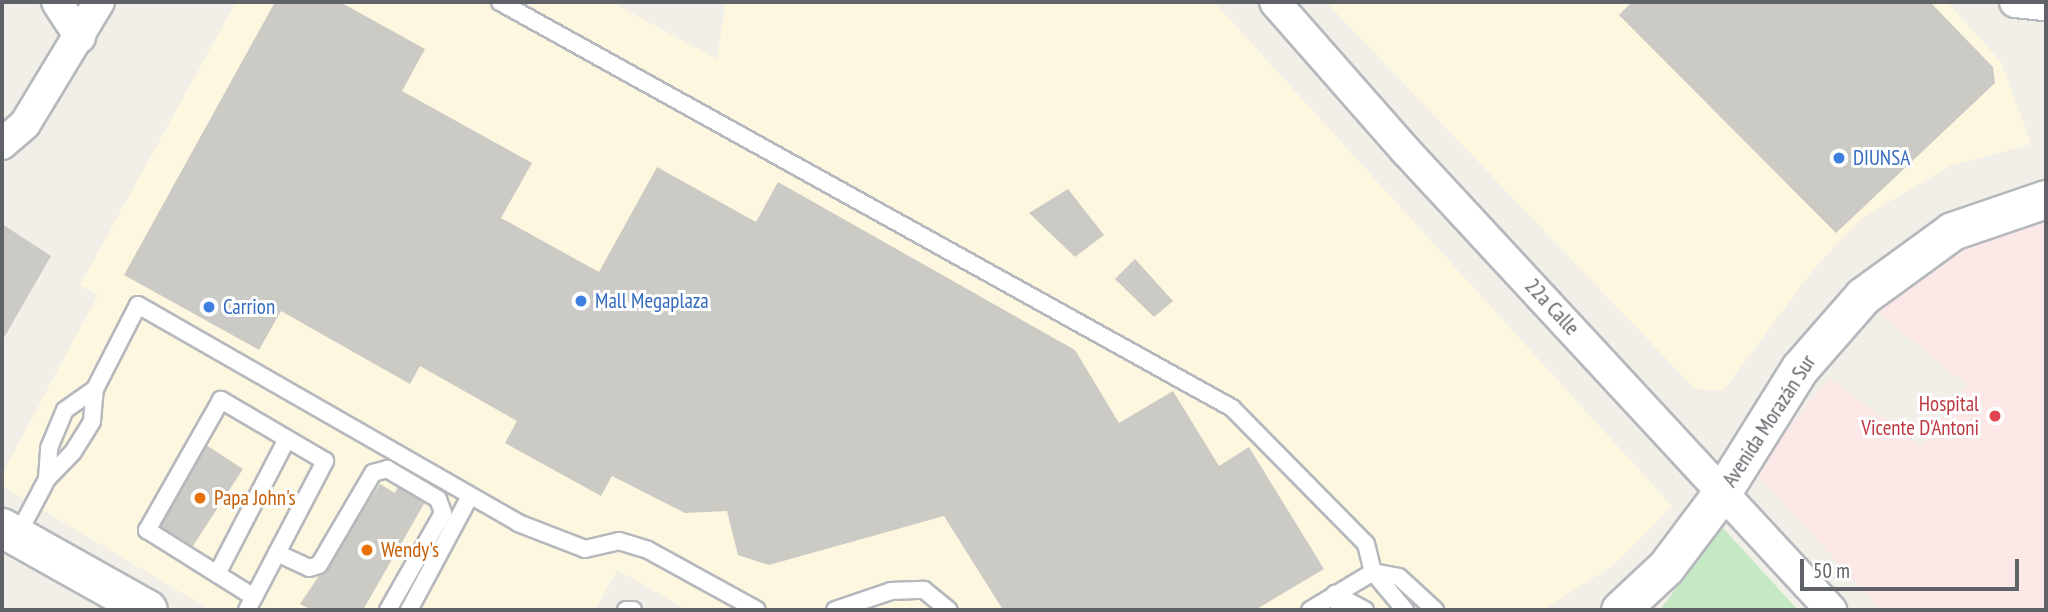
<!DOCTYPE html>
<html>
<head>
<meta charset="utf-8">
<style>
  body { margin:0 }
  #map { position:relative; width:2048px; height:612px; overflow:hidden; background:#f1efe8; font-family:"PT Sans Narrow",sans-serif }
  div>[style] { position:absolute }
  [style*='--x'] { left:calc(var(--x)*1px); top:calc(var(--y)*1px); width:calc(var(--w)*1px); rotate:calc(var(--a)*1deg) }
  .commercial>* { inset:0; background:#fef7e0 }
  .medical>* { inset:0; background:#fce8e6 }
  .green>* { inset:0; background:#c5e8c5 }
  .building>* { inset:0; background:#cccac5; transform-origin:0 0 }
  .roads { filter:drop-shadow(2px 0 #b5b8bc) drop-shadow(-2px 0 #b5b8bc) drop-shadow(0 2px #b5b8bc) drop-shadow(0 -2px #b5b8bc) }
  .service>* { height:16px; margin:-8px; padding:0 8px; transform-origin:8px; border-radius:8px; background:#fff }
  .minor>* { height:30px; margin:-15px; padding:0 15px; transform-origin:15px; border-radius:15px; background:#fff }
  .tertiary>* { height:37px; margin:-18.5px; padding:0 18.5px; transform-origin:18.5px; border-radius:18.5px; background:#fff }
  .secondary>* { height:38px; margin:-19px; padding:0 19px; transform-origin:19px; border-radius:19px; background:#fff }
  .dots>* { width:19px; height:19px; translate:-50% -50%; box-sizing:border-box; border:4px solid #fff; border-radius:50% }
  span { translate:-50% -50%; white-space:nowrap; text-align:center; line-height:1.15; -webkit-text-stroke:6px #fff; paint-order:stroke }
  .shop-label { font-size:21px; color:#366cbe }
  .left { translate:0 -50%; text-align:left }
  .street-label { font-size:21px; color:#5f6368 }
  .health-label { font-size:21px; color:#be3a42 }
  .right { translate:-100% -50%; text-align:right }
  .food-label { font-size:21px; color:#c56008 }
  .frame { position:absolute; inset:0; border:4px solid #5f6368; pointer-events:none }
  .scale { position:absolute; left:1800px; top:559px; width:219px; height:32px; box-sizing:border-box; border:4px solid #5f6368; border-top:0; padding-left:9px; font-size:21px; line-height:24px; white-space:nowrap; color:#5f6368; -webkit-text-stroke:5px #fff; paint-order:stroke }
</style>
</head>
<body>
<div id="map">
  <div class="commercial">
    <div style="clip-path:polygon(236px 2px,611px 2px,717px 59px,726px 2px,1214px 2px,1672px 506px,1615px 564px,1543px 610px,688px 610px,617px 570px,595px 610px,211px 610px,2px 486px,2px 474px,98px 295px,80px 285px)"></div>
    <div style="clip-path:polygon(1326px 2px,1947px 2px,2001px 62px,2031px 144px,1950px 166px,1862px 218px,1815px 267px,1724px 390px,1695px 389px)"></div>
  </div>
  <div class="medical">
    <div style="clip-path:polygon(2046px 217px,2046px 610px,1881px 610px,1754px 471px,1829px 378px,1922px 447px,1967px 385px,1879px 313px,1920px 268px,1981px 234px)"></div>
  </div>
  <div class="green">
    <div style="clip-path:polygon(1722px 527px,1798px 610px,1660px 610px)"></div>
  </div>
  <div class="building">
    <div style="clip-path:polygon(275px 2px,340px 2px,425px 49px,402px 91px,532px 163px,501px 218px,599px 272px,657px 167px,756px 222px,778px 182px,1075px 350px,1119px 423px,1173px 391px,1219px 466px,1249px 447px,1324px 569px,1255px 610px,1003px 610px,944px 516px,769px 565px,738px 555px,727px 511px,685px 513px,612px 476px,601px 496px,505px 443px,517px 421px,420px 366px,410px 384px,281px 311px,259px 350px,124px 275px)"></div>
    <div style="clip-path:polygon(1632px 2px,1930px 2px,1993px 67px,1995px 83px,1836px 233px,1619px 15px)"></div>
    <div style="clip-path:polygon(1068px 189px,1104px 235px,1075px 257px,1029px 213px)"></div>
    <div style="clip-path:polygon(2px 224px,51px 256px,2px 341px)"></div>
    <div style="clip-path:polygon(1135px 259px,1173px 301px,1154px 317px,1115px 279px)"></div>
    <div style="left:206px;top:445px;width:44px;height:96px;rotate:33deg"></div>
    <div style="clip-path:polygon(401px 480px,428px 497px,363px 610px,312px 610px,300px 604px,380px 484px,395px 493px)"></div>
  </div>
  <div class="roads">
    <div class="service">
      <div style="--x:500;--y:2;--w:837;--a:29.01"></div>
      <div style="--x:1232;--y:408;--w:191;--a:45.4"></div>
      <div style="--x:1366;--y:544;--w:29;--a:76"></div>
      <div style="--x:1373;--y:572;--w:50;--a:49.9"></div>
      <div style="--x:47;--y:479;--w:37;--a:-46"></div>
      <div style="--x:73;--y:452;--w:36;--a:-58"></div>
      <div style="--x:92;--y:421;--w:32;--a:-85"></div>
      <div style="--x:95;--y:389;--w:94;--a:-62.9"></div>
      <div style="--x:138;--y:305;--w:438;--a:29.8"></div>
      <div style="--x:518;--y:523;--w:72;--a:21.2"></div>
      <div style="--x:585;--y:549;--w:35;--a:-13"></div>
      <div style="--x:619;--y:541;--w:30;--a:17"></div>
      <div style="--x:648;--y:550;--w:124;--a:28.8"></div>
      <div style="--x:17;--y:536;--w:64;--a:-62.2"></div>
      <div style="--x:47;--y:479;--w:31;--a:-86"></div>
      <div style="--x:49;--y:448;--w:41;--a:-67.2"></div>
      <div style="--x:65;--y:410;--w:37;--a:-35"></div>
      <div style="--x:277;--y:553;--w:35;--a:25"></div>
      <div style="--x:309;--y:568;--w:10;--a:-17"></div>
      <div style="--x:319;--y:565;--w:107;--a:-59.6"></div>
      <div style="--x:373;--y:473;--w:15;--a:-16"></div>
      <div style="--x:387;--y:469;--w:59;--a:30.5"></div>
      <div style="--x:438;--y:499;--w:15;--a:70"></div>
      <div style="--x:443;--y:513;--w:112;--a:119.6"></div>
      <div style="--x:217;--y:574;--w:152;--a:-62.6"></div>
      <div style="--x:247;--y:610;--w:15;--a:-62"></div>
      <div style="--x:254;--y:597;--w:50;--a:-62.4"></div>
      <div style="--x:277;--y:553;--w:104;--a:-62.4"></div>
      <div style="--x:325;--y:461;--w:121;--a:-149.6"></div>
      <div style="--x:221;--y:400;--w:150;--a:119.6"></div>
      <div style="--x:147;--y:530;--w:126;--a:32.1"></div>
      <div style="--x:409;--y:610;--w:129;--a:-61.8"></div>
      <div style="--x:626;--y:610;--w:7;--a:0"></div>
      <div style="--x:835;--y:610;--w:59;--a:-18.7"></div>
      <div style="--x:891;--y:591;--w:33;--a:-2"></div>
      <div style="--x:924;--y:590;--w:32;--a:39"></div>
      <div style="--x:1310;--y:610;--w:74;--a:-31.1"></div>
      <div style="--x:1373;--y:572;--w:26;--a:11"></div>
      <div style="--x:1399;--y:577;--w:49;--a:42.5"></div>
      <div style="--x:1340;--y:610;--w:17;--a:-107"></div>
      <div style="--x:1335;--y:594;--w:34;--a:28"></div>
    </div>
    <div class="minor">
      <div style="--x:57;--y:2;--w:42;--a:56.7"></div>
      <div style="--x:1275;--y:2;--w:198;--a:48.7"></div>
      <div style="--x:1406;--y:151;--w:626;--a:47.2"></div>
      <div style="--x:2015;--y:2;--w:31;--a:6"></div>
      <div style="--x:2;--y:144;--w:30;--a:-41"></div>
      <div style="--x:25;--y:124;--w:143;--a:-58.8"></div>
    </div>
    <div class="tertiary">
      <div style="--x:1620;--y:610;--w:63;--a:-43.1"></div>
      <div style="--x:1666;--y:567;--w:95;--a:-53.1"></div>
      <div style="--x:1723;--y:491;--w:145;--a:-58"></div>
      <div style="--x:1800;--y:368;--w:96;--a:-48.8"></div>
      <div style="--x:1863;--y:296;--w:110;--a:-36.1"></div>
      <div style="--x:1952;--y:231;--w:99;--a:-18.8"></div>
    </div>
    <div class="secondary">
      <div style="--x:2;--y:528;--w:167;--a:29.3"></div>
    </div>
  </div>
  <div class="dots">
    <div style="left:1839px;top:158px;background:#3f7fe0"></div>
    <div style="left:581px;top:301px;background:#3f7fe0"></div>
    <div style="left:209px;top:307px;background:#3f7fe0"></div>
    <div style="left:1995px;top:416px;background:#e0444e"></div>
    <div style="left:200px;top:498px;background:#e8710a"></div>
    <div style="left:367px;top:550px;background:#e8710a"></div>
  </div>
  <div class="shop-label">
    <span class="left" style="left:1853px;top:158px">DIUNSA</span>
    <span class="left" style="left:595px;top:301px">Mall Megaplaza</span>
    <span class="left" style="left:223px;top:307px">Carrion</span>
  </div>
  <div class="street-label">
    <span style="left:1552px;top:307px;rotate:47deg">22a Calle</span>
    <span style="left:1769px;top:421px;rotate:-57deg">Avenida Morazán Sur</span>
  </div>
  <div class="health-label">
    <span class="right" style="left:1979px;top:416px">Hospital<br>Vicente D'Antoni</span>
  </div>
  <div class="food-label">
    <span class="left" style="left:214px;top:498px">Papa John's</span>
    <span class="left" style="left:381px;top:550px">Wendy's</span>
  </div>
  <div class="frame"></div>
  <div class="scale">50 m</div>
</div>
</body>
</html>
